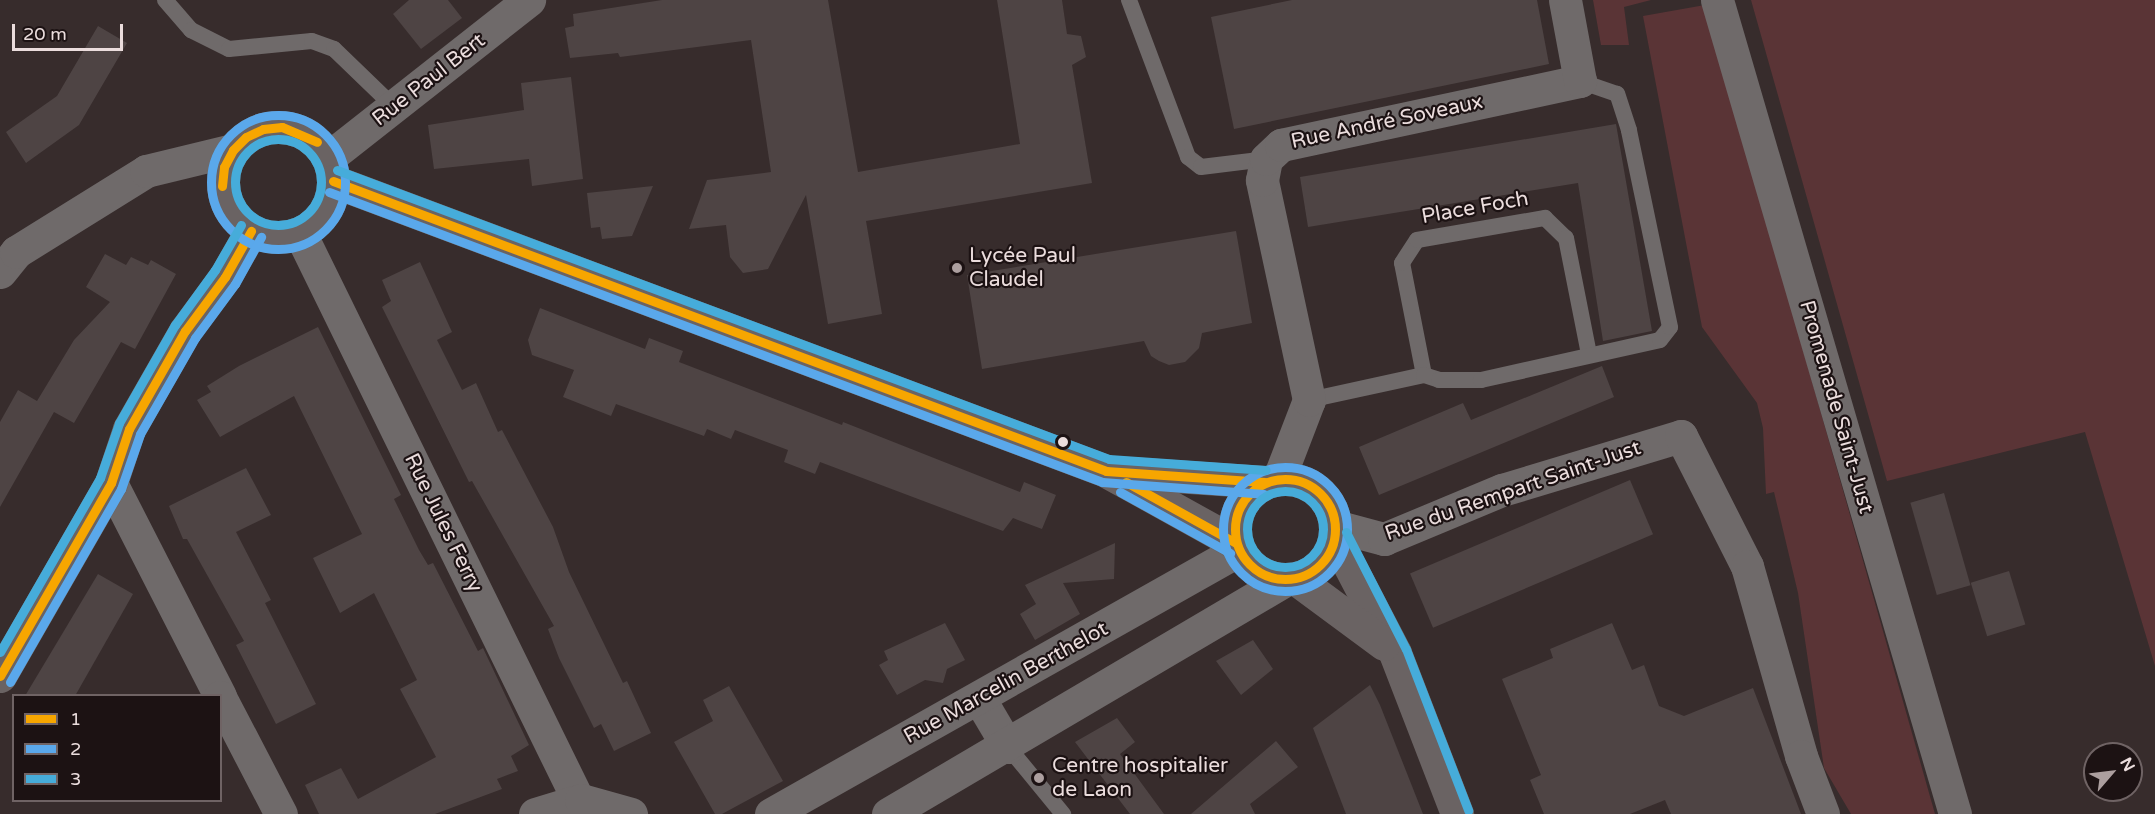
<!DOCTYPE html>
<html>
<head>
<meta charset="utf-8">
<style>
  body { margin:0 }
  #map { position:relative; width:2155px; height:814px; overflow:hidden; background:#372c2c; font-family:"Varela Round",sans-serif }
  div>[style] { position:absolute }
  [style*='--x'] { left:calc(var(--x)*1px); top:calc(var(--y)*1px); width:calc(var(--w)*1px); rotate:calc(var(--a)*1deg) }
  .green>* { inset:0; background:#5a3436 }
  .building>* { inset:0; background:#4e4444; transform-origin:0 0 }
  .lane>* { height:16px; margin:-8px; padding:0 8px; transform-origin:8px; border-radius:8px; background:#6f6a6a }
  .street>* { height:33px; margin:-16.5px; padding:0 16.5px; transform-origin:16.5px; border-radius:16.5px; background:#6f6a6a }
  .secondary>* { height:33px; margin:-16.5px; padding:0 16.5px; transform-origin:16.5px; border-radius:16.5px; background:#6a6363 }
  .secondary>.ring { margin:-16.5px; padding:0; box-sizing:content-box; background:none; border:33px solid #6a6363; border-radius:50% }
  .bus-1>* { height:9px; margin:-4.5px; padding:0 4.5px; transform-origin:4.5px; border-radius:4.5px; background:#f7a600 }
  .bus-1>.ring { margin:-4.5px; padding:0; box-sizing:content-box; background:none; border:9px solid #f7a600; border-radius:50% }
  .bus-2>* { height:9px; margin:-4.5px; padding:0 4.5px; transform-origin:4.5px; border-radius:4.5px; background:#5aa8eb }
  .bus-2>.ring { margin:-4.5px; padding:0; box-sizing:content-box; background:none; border:9px solid #5aa8eb; border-radius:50% }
  .bus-3>* { height:9px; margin:-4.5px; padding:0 4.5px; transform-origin:4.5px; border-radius:4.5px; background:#46acda }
  .bus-3>.ring { margin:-4.5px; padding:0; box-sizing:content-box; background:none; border:9px solid #46acda; border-radius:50% }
  .dots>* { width:16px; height:16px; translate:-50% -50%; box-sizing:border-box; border:3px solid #1c1213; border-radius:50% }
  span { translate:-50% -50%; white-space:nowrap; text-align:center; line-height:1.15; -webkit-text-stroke:4.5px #1c1213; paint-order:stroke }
  .street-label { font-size:21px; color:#ebdddd }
  .poi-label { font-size:21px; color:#ebdddd }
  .left { translate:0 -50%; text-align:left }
  .legend { position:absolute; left:12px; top:694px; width:210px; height:108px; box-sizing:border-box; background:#1c1213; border:2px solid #6f6364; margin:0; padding:8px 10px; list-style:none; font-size:18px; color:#ebdddd }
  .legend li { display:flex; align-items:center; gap:12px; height:30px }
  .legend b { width:30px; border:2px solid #6f6364 }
  .north { position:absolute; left:2083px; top:742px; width:60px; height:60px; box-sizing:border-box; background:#1c1213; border:2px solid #6f6364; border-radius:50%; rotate:62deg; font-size:16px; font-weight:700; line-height:24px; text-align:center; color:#ebdddd }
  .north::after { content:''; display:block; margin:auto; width:21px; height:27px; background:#ac9f9f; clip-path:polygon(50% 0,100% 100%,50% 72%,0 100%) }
  .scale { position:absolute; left:12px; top:24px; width:111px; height:27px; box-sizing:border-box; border:3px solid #ebdddd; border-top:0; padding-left:8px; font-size:18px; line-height:21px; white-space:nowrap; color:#ebdddd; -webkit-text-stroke:4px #1c1213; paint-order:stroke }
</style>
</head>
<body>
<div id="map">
  <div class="green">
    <div style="clip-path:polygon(1593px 0,1651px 0,1624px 7px,1629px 45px,1601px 45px)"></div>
    <div style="clip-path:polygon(1751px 0,2155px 0,2155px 666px,2085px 432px,1887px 481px)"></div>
    <div style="clip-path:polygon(1705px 5px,1935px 814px,1851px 814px,1824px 768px,1798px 593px,1774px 492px,1766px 494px,1763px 428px,1757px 403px,1702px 327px,1643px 16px)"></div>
  </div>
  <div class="building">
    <div style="clip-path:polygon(409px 0,448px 0,462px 18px,421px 49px,393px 14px)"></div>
    <div style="clip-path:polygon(662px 0,828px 0,858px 172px,1020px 144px,997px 0,1062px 0,1067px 34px,1081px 36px,1086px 57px,1072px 65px,1092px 183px,866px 221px,882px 314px,828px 324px,806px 195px,768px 269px,743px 273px,730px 257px,726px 225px,689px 229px,707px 180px,771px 172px,751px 40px,620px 57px,618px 53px,570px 58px,565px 28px,574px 26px,573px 14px)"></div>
    <div style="clip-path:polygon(1292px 0,1537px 0,1549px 64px,1234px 129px,1211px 17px)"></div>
    <div style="clip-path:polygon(98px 26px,127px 43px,79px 125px,26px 163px,6px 132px,57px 96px)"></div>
    <div style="clip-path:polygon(571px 77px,583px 179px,532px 186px,529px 159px,434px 169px,428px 125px,524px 110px,521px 83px)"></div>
    <div style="clip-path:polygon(1616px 124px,1652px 331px,1603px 341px,1578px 183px,1308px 227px,1300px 177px)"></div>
    <div style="clip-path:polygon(653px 186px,632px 236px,602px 239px,600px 227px,591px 228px,587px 193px)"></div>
    <div style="clip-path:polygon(1236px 231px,1252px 323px,1202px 333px,1199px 348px,1185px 362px,1169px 365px,1159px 361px,1151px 356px,1144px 341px,982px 369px,967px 275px)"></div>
    <div style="clip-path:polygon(105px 254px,126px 265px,131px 257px,148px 265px,151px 260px,176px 274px,135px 349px,121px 342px,74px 423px,54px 412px,0 507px,0 422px,18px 390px,37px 401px,74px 340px,110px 302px,86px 287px)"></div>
    <div style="clip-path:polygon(420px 262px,452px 332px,437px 340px,462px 390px,476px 383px,498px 432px,502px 430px,553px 527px,569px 572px,623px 683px,627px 681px,651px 733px,614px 751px,601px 724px,594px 728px,559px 658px,548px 629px,554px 626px,472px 481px,469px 482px,382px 307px,391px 301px,382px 280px)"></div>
    <div style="clip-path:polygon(540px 308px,645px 349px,649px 338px,683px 351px,679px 362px,842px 425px,843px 422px,1020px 492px,1024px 482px,1056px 495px,1042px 529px,1013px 518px,1003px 531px,820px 462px,815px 474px,784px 462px,788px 450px,735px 430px,731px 439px,707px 429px,704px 436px,616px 404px,611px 416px,563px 397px,574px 370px,532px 355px,528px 340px)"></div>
    <div style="clip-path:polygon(318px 327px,401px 495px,394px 499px,419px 550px,428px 565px,433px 563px,478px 651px,483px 648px,529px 745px,511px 756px,518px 771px,497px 779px,502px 789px,435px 814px,319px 814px,305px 785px,341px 768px,358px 799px,436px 757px,400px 689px,417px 680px,374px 593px,340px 613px,313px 558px,362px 534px,294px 396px,220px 437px,197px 400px,211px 392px,207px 386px,239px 366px)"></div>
    <div style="clip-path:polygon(1602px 366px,1614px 397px,1379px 495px,1359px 447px,1463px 403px,1471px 420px)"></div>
    <div style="clip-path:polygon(246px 468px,271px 515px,236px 532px,271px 600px,265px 603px,316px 704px,276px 724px,236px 645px,244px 641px,187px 539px,183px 539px,169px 506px)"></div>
    <div style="left:1630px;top:480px;width:59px;height:239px;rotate:67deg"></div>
    <div style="left:1944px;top:493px;width:96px;height:35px;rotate:74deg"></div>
    <div style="clip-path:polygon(1115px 543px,1114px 579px,1063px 583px,1080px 614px,1035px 640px,1020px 614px,1036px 604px,1025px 585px)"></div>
    <div style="left:2009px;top:571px;width:56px;height:40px;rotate:73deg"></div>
    <div style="clip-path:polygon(98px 574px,133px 594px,75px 696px,25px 696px)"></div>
    <div style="clip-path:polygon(945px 623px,965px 660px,947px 669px,943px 683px,925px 680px,897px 695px,879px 665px,888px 660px,884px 651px)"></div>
    <div style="clip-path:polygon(1612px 623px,1632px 670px,1644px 665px,1659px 706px,1684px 716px,1753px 688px,1801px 814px,1671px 814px,1665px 800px,1630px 814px,1544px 814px,1530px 780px,1541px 775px,1502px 679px,1553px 658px,1550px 649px)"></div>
    <div style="clip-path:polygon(1253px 640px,1273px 669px,1241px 695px,1216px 661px)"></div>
    <div style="clip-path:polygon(1370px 685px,1380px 705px,1423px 814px,1346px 814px,1313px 728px)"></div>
    <div style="clip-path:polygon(729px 686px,783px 781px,722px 814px,715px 814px,674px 742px,713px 721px,703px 700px)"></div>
    <div style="clip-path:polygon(1117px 718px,1135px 742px,1120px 754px,1164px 814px,1130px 814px,1075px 742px)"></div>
    <div style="clip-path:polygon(1276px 741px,1298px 767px,1250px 804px,1255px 814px,1191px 814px)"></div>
  </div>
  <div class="lane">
    <div style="--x:165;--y:0;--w:40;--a:49"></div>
    <div style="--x:191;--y:30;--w:42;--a:26.6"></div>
    <div style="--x:229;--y:49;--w:83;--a:-5.5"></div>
    <div style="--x:312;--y:41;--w:23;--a:20"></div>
    <div style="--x:334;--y:49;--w:85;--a:44"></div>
    <div style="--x:1129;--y:0;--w:168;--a:69.4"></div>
    <div style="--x:1188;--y:157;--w:16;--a:38"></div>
    <div style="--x:1201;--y:167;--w:65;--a:-7"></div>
    <div style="--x:1424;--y:375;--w:114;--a:-101.1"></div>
    <div style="--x:1402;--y:263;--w:27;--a:-57"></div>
    <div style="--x:1417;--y:240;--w:130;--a:-9.8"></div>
    <div style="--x:1545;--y:218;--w:29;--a:44"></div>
    <div style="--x:1566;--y:238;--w:118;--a:78.8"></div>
    <div style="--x:1309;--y:400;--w:118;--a:-12.3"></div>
    <div style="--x:1424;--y:375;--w:16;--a:18"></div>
    <div style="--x:1439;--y:380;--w:42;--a:0"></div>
    <div style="--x:1481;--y:380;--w:183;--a:-12.6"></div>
    <div style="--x:1660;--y:340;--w:16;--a:-52"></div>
    <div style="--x:1670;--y:327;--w:201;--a:-101.8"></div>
    <div style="--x:1629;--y:130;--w:38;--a:-108"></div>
    <div style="--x:1617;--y:94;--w:39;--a:-161"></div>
    <div style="--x:1008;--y:747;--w:87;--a:50.6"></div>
  </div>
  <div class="street">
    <div style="--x:1717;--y:0;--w:848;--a:73.7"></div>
    <div style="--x:328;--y:158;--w:256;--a:-38.2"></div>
    <div style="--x:300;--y:233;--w:647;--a:63.87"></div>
    <div style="--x:0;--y:272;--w:26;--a:-51"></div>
    <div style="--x:16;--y:252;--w:153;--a:-31.9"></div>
    <div style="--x:146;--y:171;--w:89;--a:-13.6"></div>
    <div style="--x:1279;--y:478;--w:84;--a:-69"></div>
    <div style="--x:1309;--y:400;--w:225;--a:-102.1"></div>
    <div style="--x:1262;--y:180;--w:21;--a:-79"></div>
    <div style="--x:1266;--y:159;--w:21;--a:-43"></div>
    <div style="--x:1281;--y:145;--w:306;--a:-12.1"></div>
    <div style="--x:1580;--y:81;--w:82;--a:-100.5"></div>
    <div style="--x:111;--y:483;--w:239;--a:62.9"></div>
    <div style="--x:1335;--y:526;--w:51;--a:14.9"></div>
    <div style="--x:1384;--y:539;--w:128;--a:-22.6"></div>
    <div style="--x:1502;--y:490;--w:187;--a:-16.8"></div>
    <div style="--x:1681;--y:436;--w:146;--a:63.1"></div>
    <div style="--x:1747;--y:566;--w:198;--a:74.1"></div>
    <div style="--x:1801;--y:756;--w:62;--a:69.2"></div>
    <div style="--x:220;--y:697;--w:132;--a:62.5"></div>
    <div style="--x:979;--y:698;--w:57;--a:59.4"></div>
    <div style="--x:535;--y:814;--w:48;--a:-16.9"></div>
    <div style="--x:581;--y:800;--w:52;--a:15.6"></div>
    <div style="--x:771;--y:814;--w:537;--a:-29.43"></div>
    <div style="--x:888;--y:814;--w:462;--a:-30.5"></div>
  </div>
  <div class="secondary">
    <div class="ring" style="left:223px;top:127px;width:77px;height:77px"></div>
    <div style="--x:333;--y:181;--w:826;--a:20.56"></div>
    <div style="--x:1106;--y:471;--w:149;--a:29"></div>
    <div style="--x:1114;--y:472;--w:151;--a:3.8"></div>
    <div class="ring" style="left:1235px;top:479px;width:67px;height:67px"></div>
    <div style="--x:1335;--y:538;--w:130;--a:62.4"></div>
    <div style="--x:1395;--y:653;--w:173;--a:68.9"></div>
    <div style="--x:1296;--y:579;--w:109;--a:36.5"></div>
    <div style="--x:0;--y:676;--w:223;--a:-60.1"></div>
    <div style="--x:111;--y:483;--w:57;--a:-71.6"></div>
    <div style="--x:129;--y:429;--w:113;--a:-60.3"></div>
    <div style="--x:185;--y:331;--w:67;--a:-53.5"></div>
    <div style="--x:225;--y:277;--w:53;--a:-60.5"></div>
  </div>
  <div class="bus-1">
    <div style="--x:333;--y:181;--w:826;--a:20.56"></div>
    <div style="--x:1106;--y:471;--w:159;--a:4"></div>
    <div style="--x:222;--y:186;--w:19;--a:-84"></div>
    <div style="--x:224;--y:167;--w:19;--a:-62"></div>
    <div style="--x:233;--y:150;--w:18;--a:-45"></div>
    <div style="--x:246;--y:137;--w:19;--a:-25"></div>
    <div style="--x:263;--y:129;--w:19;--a:-6"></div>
    <div style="--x:282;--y:127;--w:38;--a:23"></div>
    <div class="ring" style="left:1235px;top:479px;width:91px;height:91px"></div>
    <div style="--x:1126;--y:482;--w:126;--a:29"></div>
    <div style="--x:0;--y:676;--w:223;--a:-60.1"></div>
    <div style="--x:111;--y:483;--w:57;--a:-71.6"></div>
    <div style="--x:129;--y:429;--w:113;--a:-60.3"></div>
    <div style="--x:185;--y:331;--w:67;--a:-53.5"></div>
    <div style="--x:225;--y:277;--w:53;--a:-60.5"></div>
  </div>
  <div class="bus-2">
    <div class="ring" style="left:211px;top:115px;width:125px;height:125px"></div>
    <div style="--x:329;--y:192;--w:826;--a:20.56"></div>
    <div style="--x:1102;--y:482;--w:162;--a:4.2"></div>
    <div class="ring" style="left:1223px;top:467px;width:115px;height:115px"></div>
    <div style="--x:1120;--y:492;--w:126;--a:29"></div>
    <div style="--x:10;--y:682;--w:223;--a:-60.1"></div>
    <div style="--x:121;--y:489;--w:58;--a:-70.9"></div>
    <div style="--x:140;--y:434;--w:111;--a:-60.2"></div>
    <div style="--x:195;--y:338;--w:67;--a:-53.5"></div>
    <div style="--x:235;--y:284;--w:54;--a:-61"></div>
  </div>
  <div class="bus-3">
    <div class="ring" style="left:235px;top:139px;width:77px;height:77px"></div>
    <div style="--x:337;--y:170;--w:824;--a:20.52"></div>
    <div style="--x:1109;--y:459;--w:157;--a:4"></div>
    <div class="ring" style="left:1247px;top:491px;width:67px;height:67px"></div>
    <div style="--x:1346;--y:532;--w:131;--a:62.9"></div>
    <div style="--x:1406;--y:649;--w:173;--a:68.9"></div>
    <div style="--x:0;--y:652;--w:201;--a:-60.1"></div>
    <div style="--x:100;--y:478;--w:58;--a:-70.9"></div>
    <div style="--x:119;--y:423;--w:113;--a:-60.3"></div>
    <div style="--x:175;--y:325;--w:68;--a:-54"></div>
    <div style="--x:215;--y:270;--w:52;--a:-60"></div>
  </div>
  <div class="dots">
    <div style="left:957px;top:268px;background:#ac9f9f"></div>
    <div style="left:1063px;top:442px;background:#ebdddd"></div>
    <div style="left:1039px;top:778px;background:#ac9f9f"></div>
  </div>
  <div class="street-label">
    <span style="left:429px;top:80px;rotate:-38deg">Rue Paul Bert</span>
    <span style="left:1387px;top:122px;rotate:-12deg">Rue André Soveaux</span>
    <span style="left:1475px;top:208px;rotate:-10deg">Place Foch</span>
    <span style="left:1836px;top:407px;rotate:74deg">Promenade Saint-Just</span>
    <span style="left:1513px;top:491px;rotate:-19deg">Rue du Rempart Saint-Just</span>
    <span style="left:443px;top:523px;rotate:64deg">Rue Jules Ferry</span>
    <span style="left:1006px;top:683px;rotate:-29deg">Rue Marcelin Berthelot</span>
  </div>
  <div class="poi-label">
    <span class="left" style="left:969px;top:268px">Lycée Paul<br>Claudel</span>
    <span class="left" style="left:1052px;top:778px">Centre hospitalier<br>de Laon</span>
  </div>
  <ul class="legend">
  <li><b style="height:8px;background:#f7a600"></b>1</li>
  <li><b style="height:8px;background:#5aa8eb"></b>2</li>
  <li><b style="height:8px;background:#46acda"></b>3</li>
  </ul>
  <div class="north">N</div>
  <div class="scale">20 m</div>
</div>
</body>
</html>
